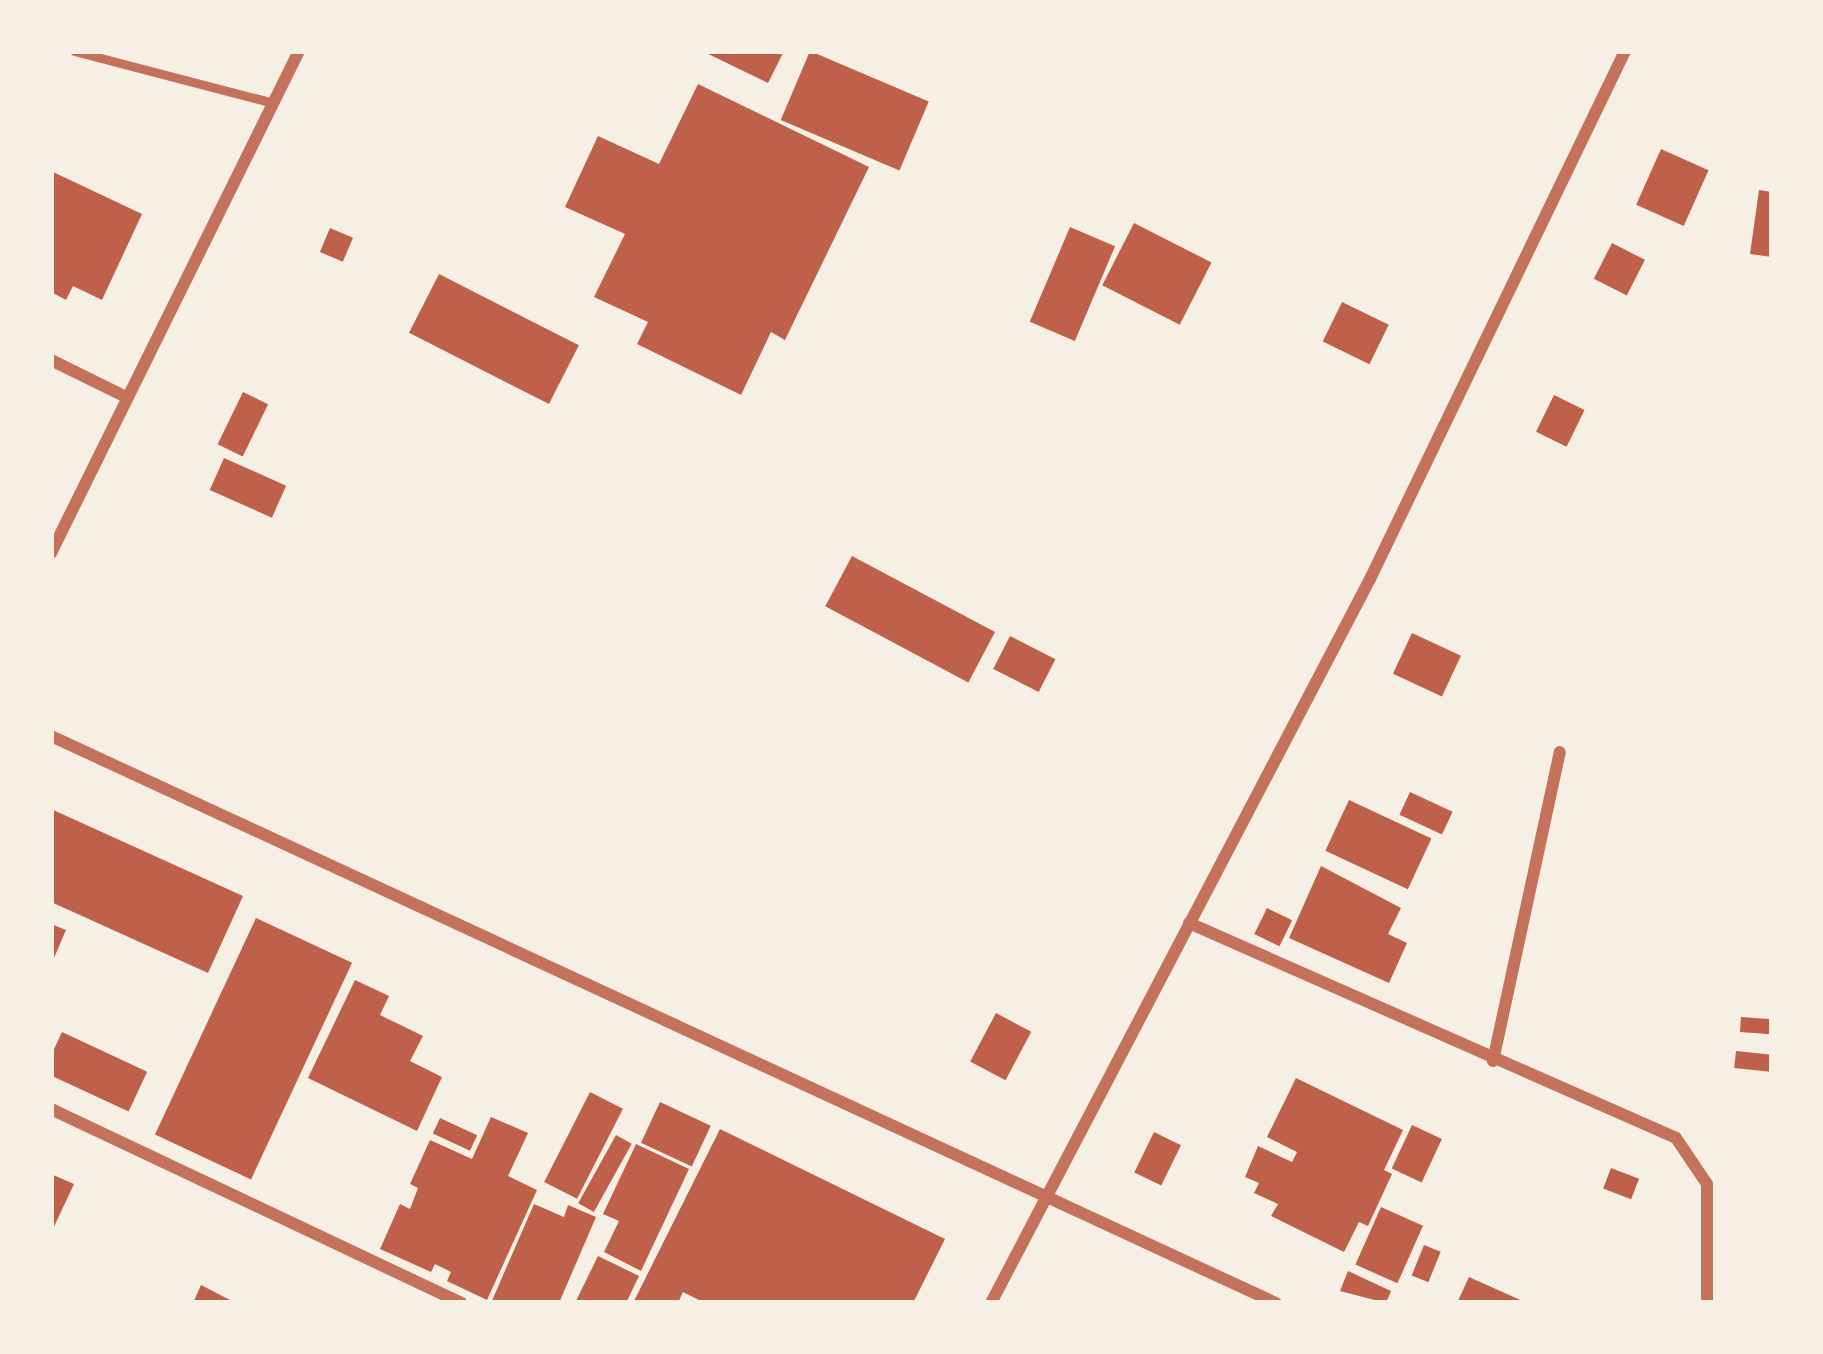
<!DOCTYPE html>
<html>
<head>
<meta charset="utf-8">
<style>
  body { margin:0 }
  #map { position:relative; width:1823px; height:1354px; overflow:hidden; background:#f6efe4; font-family:Montserrat,sans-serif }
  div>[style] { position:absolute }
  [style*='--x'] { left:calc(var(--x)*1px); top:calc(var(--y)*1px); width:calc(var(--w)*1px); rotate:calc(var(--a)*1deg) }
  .building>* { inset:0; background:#bf614a; transform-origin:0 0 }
  .service>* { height:9px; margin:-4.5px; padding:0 4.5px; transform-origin:4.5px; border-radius:4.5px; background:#c5725c }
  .minor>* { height:12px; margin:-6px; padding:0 6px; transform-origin:6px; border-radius:6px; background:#c5725c }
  span { translate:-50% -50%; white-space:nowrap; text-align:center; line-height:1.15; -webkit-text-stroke:12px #f6efe4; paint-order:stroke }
  .frame { position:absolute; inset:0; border:54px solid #f6efe4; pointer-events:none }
</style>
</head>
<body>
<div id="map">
  <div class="building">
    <div style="clip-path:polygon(702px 51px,784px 51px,768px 83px)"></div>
    <div style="left:810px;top:51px;width:129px;height:75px;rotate:23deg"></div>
    <div style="clip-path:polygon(698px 84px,869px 167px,785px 340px,771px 332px,741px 395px,637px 344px,648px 322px,594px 297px,625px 234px,565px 207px,598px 136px,659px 164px)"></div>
    <div style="left:1661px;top:149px;width:52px;height:61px;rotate:24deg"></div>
    <div style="clip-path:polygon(51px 171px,142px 214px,102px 300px,73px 286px,66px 300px,51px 292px)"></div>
    <div style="clip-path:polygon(1759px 190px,1772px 192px,1772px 257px,1750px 254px)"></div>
    <div style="left:1134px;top:223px;width:87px;height:70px;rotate:27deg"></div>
    <div style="left:1070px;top:227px;width:49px;height:103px;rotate:23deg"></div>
    <div style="left:330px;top:228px;width:25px;height:26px;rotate:23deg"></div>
    <div style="left:1612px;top:243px;width:37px;height:40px;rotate:27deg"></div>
    <div style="left:439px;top:274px;width:157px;height:66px;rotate:27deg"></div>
    <div style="left:1342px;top:302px;width:52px;height:44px;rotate:26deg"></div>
    <div style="left:243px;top:392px;width:28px;height:58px;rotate:26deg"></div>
    <div style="left:1554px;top:395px;width:34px;height:41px;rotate:26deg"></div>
    <div style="left:224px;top:458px;width:68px;height:35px;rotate:24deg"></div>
    <div style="left:852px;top:556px;width:162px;height:57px;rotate:28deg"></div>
    <div style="left:1412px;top:633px;width:54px;height:45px;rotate:25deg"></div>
    <div style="left:1010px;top:636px;width:51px;height:37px;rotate:27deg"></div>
    <div style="left:1410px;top:792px;width:47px;height:25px;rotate:25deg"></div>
    <div style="left:1349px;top:800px;width:91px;height:56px;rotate:25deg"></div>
    <div style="clip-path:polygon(51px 809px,243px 896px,208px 973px,51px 902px)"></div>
    <div style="clip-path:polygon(1321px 866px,1401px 908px,1388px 934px,1407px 943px,1389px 983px,1289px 938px)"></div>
    <div style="left:1267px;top:908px;width:28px;height:29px;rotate:26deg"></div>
    <div style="left:256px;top:918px;width:106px;height:239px;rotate:25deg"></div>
    <div style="clip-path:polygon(51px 924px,66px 930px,51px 965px)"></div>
    <div style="clip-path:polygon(355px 980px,389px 996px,380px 1015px,423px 1036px,410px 1061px,442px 1077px,417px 1131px,308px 1078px)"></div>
    <div style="left:996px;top:1013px;width:40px;height:55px;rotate:28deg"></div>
    <div style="left:1741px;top:1017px;width:31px;height:15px;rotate:4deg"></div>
    <div style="left:62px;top:1032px;width:94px;height:44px;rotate:25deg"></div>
    <div style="left:1736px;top:1051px;width:36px;height:17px;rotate:6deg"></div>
    <div style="clip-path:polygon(1296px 1078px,1403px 1130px,1384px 1170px,1392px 1174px,1368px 1226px,1359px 1222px,1344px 1252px,1271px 1216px,1278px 1204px,1254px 1193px,1259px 1183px,1245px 1177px,1258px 1146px,1292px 1162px,1297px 1152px,1267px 1137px)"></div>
    <div style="left:590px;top:1092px;width:37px;height:101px;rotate:27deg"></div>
    <div style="left:660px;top:1102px;width:56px;height:45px;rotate:25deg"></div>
    <div style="clip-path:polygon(491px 1117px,528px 1133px,508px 1176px,537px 1190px,487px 1300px,447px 1281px,451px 1272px,435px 1264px,431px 1272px,380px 1249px,400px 1204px,410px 1209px,418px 1188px,410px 1184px,430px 1140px,472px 1159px)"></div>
    <div style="left:440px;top:1118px;width:41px;height:17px;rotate:25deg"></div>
    <div style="left:1412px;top:1125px;width:33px;height:48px;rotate:25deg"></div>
    <div style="clip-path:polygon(720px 1129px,945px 1239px,913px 1303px,705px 1303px,683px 1292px,678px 1303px,633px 1303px)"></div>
    <div style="left:1154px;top:1132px;width:30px;height:45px;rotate:26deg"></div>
    <div style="left:616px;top:1135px;width:18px;height:78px;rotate:29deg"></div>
    <div style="clip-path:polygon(636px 1144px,689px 1169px,641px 1271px,604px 1252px,619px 1221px,603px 1214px)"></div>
    <div style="left:1611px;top:1168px;width:30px;height:22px;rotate:21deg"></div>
    <div style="clip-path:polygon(51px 1174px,74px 1184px,51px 1233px)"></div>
    <div style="clip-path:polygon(534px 1204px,564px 1217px,568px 1205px,596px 1217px,559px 1303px,491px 1303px)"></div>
    <div style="left:1381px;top:1207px;width:46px;height:63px;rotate:24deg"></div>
    <div style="left:1424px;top:1245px;width:18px;height:33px;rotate:22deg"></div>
    <div style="clip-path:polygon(598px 1256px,639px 1276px,626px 1303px,575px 1303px)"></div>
    <div style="clip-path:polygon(1348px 1271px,1391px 1291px,1386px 1303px,1340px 1291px)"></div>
    <div style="clip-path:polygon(1469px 1277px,1527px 1303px,1457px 1303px)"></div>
    <div style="clip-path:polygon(201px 1285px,230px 1300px,229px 1303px,193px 1303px)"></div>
  </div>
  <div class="service">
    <div style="--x:74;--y:51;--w:206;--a:14.6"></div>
  </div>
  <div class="minor">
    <div style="--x:51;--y:360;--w:84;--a:26.3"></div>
    <div style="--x:51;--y:553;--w:560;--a:-63.71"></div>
    <div style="--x:51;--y:736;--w:1350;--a:24.84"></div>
    <div style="--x:1189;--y:923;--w:532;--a:23.82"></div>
    <div style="--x:1676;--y:1138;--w:55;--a:56"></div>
    <div style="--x:1707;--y:1184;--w:119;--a:90"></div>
    <div style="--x:1493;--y:1061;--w:316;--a:-77.8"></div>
    <div style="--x:51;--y:1109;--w:454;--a:25.3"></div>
    <div style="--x:991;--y:1303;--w:817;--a:-62.37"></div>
    <div style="--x:1370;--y:579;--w:586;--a:-64.22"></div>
  </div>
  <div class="frame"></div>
</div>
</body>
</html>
